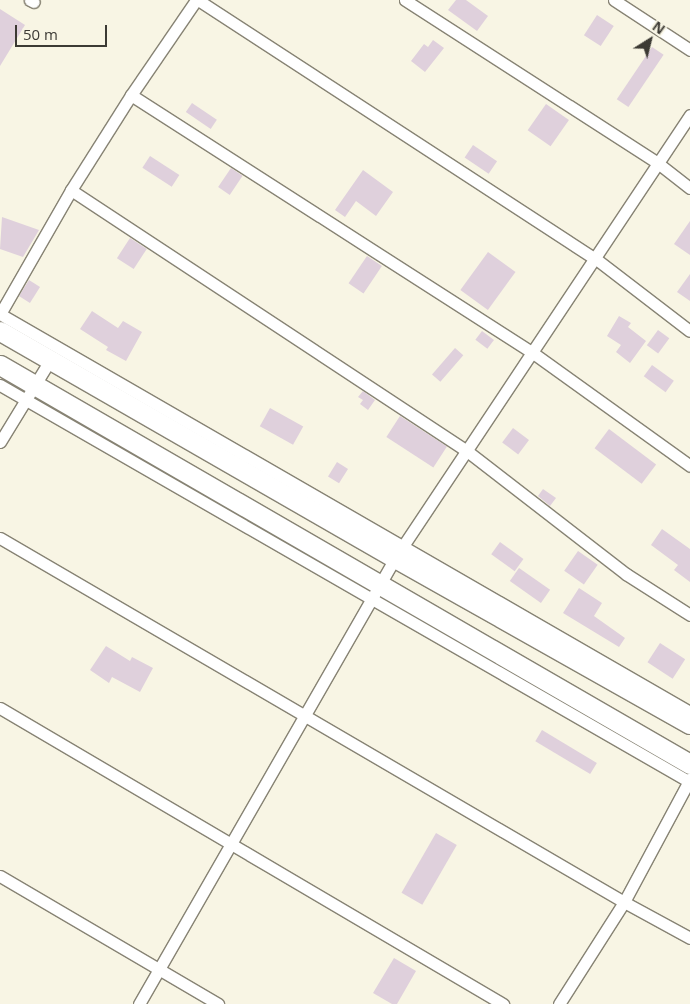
<!DOCTYPE html>
<html>
<head>
<meta charset="utf-8">
<style>
  body { margin:0 }
  #map { position:relative; width:690px; height:1004px; overflow:hidden; background:#f8f5e4; font-family:"Open Sans",sans-serif }
  div>[style] { position:absolute }
  [style*='--x'] { left:calc(var(--x)*1px); top:calc(var(--y)*1px); width:calc(var(--w)*1px); rotate:calc(var(--a)*1deg) }
  .building>* { inset:0; background:#dfd0dc; transform-origin:0 0 }
  .roads { filter:drop-shadow(1px 0 #878374) drop-shadow(-1px 0 #878374) drop-shadow(0 1px #878374) drop-shadow(0 -1px #878374) }
  .street>* { height:11px; margin:-5.5px; padding:0 5.5px; transform-origin:5.5px; border-radius:5.5px; background:#fff }
  .primary>* { height:19px; margin:-9.5px; padding:0 9.5px; transform-origin:9.5px; border-radius:9.5px; background:#fff }
  span { translate:-50% -50%; white-space:nowrap; text-align:center; line-height:1.15; -webkit-text-stroke:4px #f8f5e4; paint-order:stroke }
  .north { position:absolute; left:625px; top:15px; width:50px; height:50px; -webkit-text-stroke:4px #f8f5e4; paint-order:stroke; rotate:36deg; font-size:14px; font-weight:700; line-height:20px; text-align:center; color:#3c3a34 }
  .north::after { content:''; display:block; margin:auto; width:18px; height:22px; background:#3c3a34; clip-path:polygon(50% 0,100% 100%,50% 72%,0 100%) }
  .scale { position:absolute; left:15px; top:25px; width:92px; height:22px; box-sizing:border-box; border:2px solid #3c3a34; border-top:0; padding-left:6px; font-size:15px; line-height:18px; white-space:nowrap; color:#3c3a34; -webkit-text-stroke:4px #f8f5e4; paint-order:stroke }
</style>
</head>
<body>
<div id="map">
  <div class="building">
    <div style="clip-path:polygon(456px 0,466px 0,488px 16px,477px 31px,448px 10px)"></div>
    <div style="clip-path:polygon(0 9px,25px 25px,0 66px)"></div>
    <div style="left:597px;top:15px;width:20px;height:24px;rotate:33deg"></div>
    <div style="clip-path:polygon(433px 40px,444px 48px,425px 72px,411px 61px,424px 44px,428px 47px)"></div>
    <div style="left:652px;top:47px;width:14px;height:63px;rotate:34deg"></div>
    <div style="left:192px;top:103px;width:30px;height:11px;rotate:34deg"></div>
    <div style="left:546px;top:104px;width:28px;height:32px;rotate:35deg"></div>
    <div style="left:473px;top:145px;width:29px;height:15px;rotate:34deg"></div>
    <div style="left:150px;top:156px;width:35px;height:14px;rotate:33deg"></div>
    <div style="left:231px;top:168px;width:14px;height:23px;rotate:34deg"></div>
    <div style="clip-path:polygon(363px 170px,393px 192px,376px 216px,356px 201px,345px 217px,335px 210px)"></div>
    <div style="clip-path:polygon(2px 217px,39px 230px,23px 257px,0 249px)"></div>
    <div style="clip-path:polygon(690px 221px,690px 255px,674px 244px)"></div>
    <div style="left:130px;top:238px;width:20px;height:24px;rotate:33deg"></div>
    <div style="left:488px;top:252px;width:34px;height:47px;rotate:36deg"></div>
    <div style="left:367px;top:256px;width:18px;height:33px;rotate:34deg"></div>
    <div style="clip-path:polygon(690px 274px,690px 301px,677px 292px)"></div>
    <div style="left:29px;top:280px;width:13px;height:19px;rotate:32deg"></div>
    <div style="clip-path:polygon(92px 311px,118px 328px,123px 321px,142px 332px,126px 361px,106px 350px,108px 347px,80px 329px)"></div>
    <div style="clip-path:polygon(619px 316px,631px 323px,628px 327px,646px 341px,630px 363px,616px 352px,621px 345px,607px 336px)"></div>
    <div style="left:658px;top:330px;width:14px;height:19px;rotate:36deg"></div>
    <div style="left:482px;top:331px;width:15px;height:11px;rotate:37deg"></div>
    <div style="left:455px;top:348px;width:11px;height:35px;rotate:41deg"></div>
    <div style="left:652px;top:365px;width:27px;height:14px;rotate:36deg"></div>
    <div style="clip-path:polygon(363px 391px,375px 400px,368px 410px,360px 404px,363px 400px,358px 397px)"></div>
    <div style="left:270px;top:408px;width:38px;height:21px;rotate:29deg"></div>
    <div style="left:400px;top:416px;width:56px;height:25px;rotate:33deg"></div>
    <div style="left:513px;top:428px;width:20px;height:18px;rotate:37deg"></div>
    <div style="left:609px;top:429px;width:59px;height:24px;rotate:37deg"></div>
    <div style="left:337px;top:462px;width:13px;height:17px;rotate:32deg"></div>
    <div style="clip-path:polygon(543px 489px,556px 498px,550px 506px,538px 496px)"></div>
    <div style="clip-path:polygon(662px 529px,690px 549px,690px 582px,674px 570px,678px 565px,651px 545px)"></div>
    <div style="left:500px;top:542px;width:29px;height:15px;rotate:36deg"></div>
    <div style="left:578px;top:551px;width:24px;height:24px;rotate:35deg"></div>
    <div style="left:519px;top:568px;width:38px;height:16px;rotate:35deg"></div>
    <div style="clip-path:polygon(579px 588px,602px 603px,594px 616px,625px 638px,619px 647px,563px 613px)"></div>
    <div style="left:660px;top:643px;width:30px;height:23px;rotate:33deg"></div>
    <div style="clip-path:polygon(106px 646px,130px 661px,132px 657px,153px 668px,140px 692px,112px 677px,109px 683px,90px 670px)"></div>
    <div style="left:542px;top:730px;width:64px;height:13px;rotate:31deg"></div>
    <div style="left:436px;top:833px;width:24px;height:69px;rotate:30deg"></div>
    <div style="clip-path:polygon(394px 958px,416px 971px,397px 1004px,392px 1004px,373px 993px)"></div>
  </div>
  <div class="roads">
    <div class="street">
      <div style="--x:30;--y:0;--w:4;--a:27"></div>
      <div style="--x:198;--y:0;--w:475;--a:33.1"></div>
      <div style="--x:596;--y:259;--w:118;--a:37.5"></div>
      <div style="--x:405;--y:0;--w:302;--a:32.8"></div>
      <div style="--x:659;--y:164;--w:39;--a:38"></div>
      <div style="--x:614;--y:0;--w:91;--a:33.3"></div>
      <div style="--x:131;--y:95;--w:478;--a:32.7"></div>
      <div style="--x:533;--y:353;--w:193;--a:35.7"></div>
      <div style="--x:71;--y:190;--w:474;--a:33.4"></div>
      <div style="--x:467;--y:451;--w:201;--a:37.7"></div>
      <div style="--x:626;--y:574;--w:76;--a:32.6"></div>
      <div style="--x:0;--y:314;--w:797;--a:29.98"></div>
      <div style="--x:0;--y:314;--w:143;--a:-60.2"></div>
      <div style="--x:71;--y:190;--w:112;--a:-57.7"></div>
      <div style="--x:131;--y:95;--w:115;--a:-55.6"></div>
      <div style="--x:0;--y:385;--w:796;--a:29.91"></div>
      <div style="--x:0;--y:442;--w:96;--a:-58.6"></div>
      <div style="--x:0;--y:538;--w:722;--a:30.26"></div>
      <div style="--x:624;--y:902;--w:75;--a:28.6"></div>
      <div style="--x:0;--y:708;--w:584;--a:30.48"></div>
      <div style="--x:0;--y:876;--w:253;--a:30.4"></div>
      <div style="--x:139;--y:1004;--w:514;--a:-60.14"></div>
      <div style="--x:395;--y:558;--w:532;--a:-56.34"></div>
      <div style="--x:559;--y:1004;--w:121;--a:-57.5"></div>
      <div style="--x:624;--y:902;--w:140;--a:-61.8"></div>
    </div>
    <div class="primary">
      <div style="--x:0;--y:331;--w:456;--a:29.9"></div>
      <div style="--x:395;--y:558;--w:338;--a:29.4"></div>
      <div style="--x:0;--y:365;--w:797;--a:30.04"></div>
    </div>
  </div>
  <div class="north">N</div>
  <div class="scale">50 m</div>
</div>
</body>
</html>
